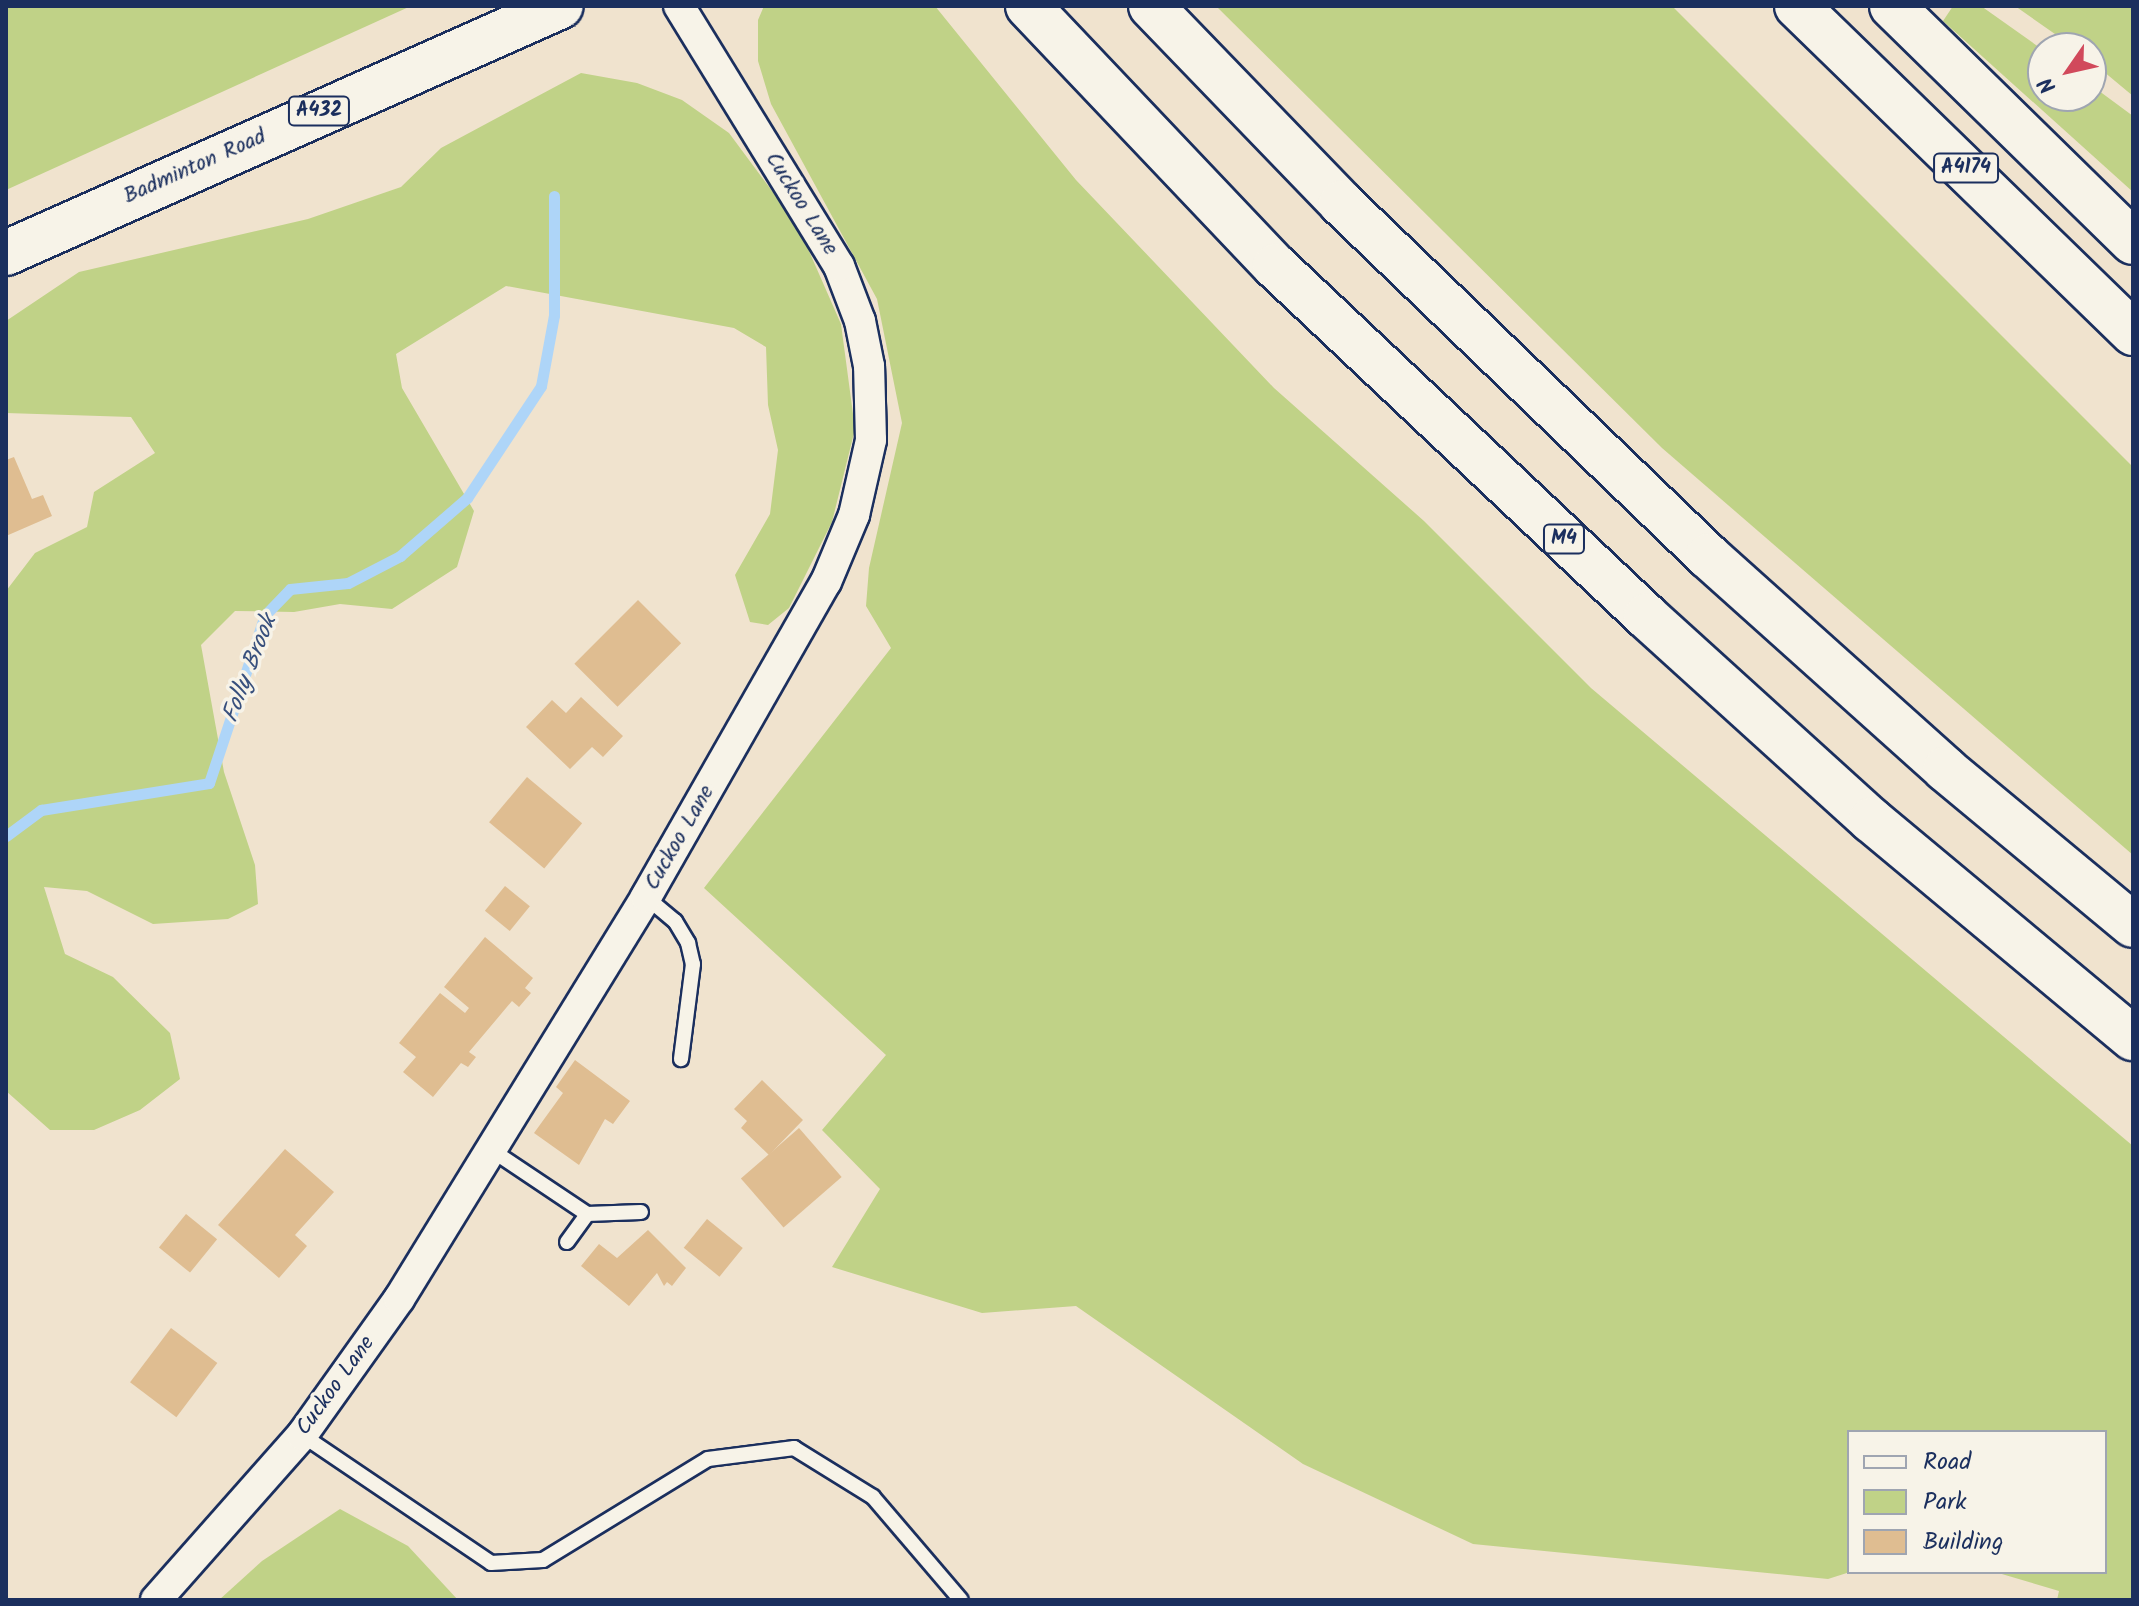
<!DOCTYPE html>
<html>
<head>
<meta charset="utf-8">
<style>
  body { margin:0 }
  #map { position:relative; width:2139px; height:1606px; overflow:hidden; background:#f0e3ce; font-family:Kalam,sans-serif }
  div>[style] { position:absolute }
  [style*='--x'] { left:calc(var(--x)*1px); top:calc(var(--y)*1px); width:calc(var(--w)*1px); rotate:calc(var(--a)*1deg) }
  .green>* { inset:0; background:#c0d287 }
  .stream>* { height:11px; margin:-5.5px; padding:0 5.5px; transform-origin:5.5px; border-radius:5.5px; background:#aed5f8 }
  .building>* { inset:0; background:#dfbd91; transform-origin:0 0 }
  .roads { filter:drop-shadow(2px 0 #1b2f5e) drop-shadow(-2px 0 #1b2f5e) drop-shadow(0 2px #1b2f5e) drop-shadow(0 -2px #1b2f5e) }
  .lane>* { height:14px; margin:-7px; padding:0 7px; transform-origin:7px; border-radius:7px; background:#f7f3e8 }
  .street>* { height:30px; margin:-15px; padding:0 15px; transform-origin:15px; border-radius:15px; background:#f7f3e8 }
  .primary>* { height:44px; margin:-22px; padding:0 22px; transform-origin:22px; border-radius:22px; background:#f7f3e8 }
  .highway>* { height:44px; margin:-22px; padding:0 22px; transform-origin:22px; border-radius:22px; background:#f7f3e8 }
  span { translate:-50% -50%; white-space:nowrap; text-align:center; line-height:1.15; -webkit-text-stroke:7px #f7f3e8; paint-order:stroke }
  .shield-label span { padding:2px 6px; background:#f7f3e8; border:2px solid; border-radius:6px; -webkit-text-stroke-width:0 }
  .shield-label { font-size:20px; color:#1b2f5e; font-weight:700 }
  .street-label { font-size:22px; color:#1b2f5e }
  .water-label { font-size:24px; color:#38507d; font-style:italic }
  .frame { position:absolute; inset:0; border:8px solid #1b2f5e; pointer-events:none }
  .legend { position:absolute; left:1847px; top:1430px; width:260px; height:144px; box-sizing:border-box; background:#f7f3e8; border:2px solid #9fa5b1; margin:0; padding:10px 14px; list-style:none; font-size:24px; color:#1b2f5e }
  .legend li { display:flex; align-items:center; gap:16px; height:40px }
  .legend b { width:40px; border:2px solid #9fa5b1 }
  .north { position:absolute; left:2027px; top:32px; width:80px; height:80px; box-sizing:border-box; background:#f7f3e8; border:2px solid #9fa5b1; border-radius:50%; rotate:236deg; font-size:22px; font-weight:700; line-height:32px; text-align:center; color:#1b2f5e }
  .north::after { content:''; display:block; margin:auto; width:28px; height:36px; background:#d1495b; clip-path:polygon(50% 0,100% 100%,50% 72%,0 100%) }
</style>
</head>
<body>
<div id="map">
  <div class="green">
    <div style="clip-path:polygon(6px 6px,411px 6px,6px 190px)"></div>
    <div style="clip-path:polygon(764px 6px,935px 6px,1076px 180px,1274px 388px,1424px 521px,1591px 688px,2133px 1146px,2133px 1600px,2057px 1600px,2059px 1591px,1995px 1572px,2105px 1572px,2105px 1432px,1849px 1432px,1850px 1572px,1828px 1579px,1473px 1544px,1303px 1464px,1076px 1306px,982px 1313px,832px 1267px,880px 1189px,822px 1130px,886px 1055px,704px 888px,891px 648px,866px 606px,869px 568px,902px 423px,877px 299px,771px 104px,758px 61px,758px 20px)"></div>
    <div style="clip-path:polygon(1216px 6px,1672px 6px,2133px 467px,2133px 855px,1662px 448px)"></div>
    <div style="clip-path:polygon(1953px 6px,1981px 6px,2043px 50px,2043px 96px,2091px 96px,2091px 85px,2133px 116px,2133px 192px,1943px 21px)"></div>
    <div style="clip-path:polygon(2015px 6px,2133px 6px,2133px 96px,2091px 61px,2091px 48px,2075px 48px)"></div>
    <div style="clip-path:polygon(581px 73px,637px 83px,682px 100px,729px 133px,798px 226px,841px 324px,855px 429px,832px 522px,789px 608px,768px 625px,750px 622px,735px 575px,770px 514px,778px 450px,768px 405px,766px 347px,734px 328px,506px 286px,396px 354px,402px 388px,474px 511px,457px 567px,392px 609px,340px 604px,294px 612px,235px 611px,201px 645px,224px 772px,255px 865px,258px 904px,228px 919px,153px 924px,87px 891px,44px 887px,65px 954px,113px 977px,170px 1033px,180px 1079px,140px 1110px,94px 1130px,50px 1130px,6px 1091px,6px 591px,35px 553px,87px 527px,94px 492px,155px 453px,131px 417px,6px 413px,6px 321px,79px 272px,308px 219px,401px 187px,441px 148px)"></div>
    <div style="clip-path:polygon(340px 1509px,408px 1546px,458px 1600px,219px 1600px,262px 1561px)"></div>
  </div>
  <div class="stream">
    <div style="--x:6;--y:836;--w:44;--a:-36.6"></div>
    <div style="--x:41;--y:810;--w:170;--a:-9.1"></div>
    <div style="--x:209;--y:783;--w:177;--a:-71.6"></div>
    <div style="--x:265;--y:615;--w:36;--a:-46"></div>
    <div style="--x:290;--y:589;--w:58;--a:-5.9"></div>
    <div style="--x:348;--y:583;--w:59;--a:-27.4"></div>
    <div style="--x:400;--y:556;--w:89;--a:-40.9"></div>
    <div style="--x:467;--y:498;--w:134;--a:-56.5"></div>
    <div style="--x:541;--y:386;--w:72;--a:-79.6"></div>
    <div style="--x:554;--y:315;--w:119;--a:-90"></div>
  </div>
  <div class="building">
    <div style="clip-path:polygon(14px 457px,32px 499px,43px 495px,52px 516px,6px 536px,6px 460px)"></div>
    <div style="left:638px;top:600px;width:61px;height:90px;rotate:45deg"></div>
    <div style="clip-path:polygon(581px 697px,623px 736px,603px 757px,592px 747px,570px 769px,526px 727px,552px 700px,566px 713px)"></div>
    <div style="left:527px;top:777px;width:72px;height:59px;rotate:40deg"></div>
    <div style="left:505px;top:886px;width:32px;height:32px;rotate:39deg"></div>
    <div style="clip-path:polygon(485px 937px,533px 978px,525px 988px,531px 993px,519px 1007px,512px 1001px,469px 1052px,476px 1057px,468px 1067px,461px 1063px,433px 1097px,403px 1072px,416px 1057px,399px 1043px,440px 993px,465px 1013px,469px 1008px,444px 987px)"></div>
    <div style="clip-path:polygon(575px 1060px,630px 1101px,613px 1124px,605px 1119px,579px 1165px,534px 1133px,563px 1093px,556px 1087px)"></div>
    <div style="clip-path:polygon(762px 1080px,803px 1120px,769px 1155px,741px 1128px,747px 1121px,734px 1109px)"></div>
    <div style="left:799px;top:1128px;width:65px;height:77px;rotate:49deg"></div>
    <div style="clip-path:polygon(285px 1149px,334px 1192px,295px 1235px,307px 1246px,279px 1278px,218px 1225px)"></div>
    <div style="left:186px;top:1214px;width:40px;height:43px;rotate:39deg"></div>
    <div style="left:707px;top:1219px;width:46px;height:37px;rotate:39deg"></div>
    <div style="clip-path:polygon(648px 1230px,686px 1268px,672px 1286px,667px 1282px,664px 1286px,657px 1273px,629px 1306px,581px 1266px,599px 1244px,617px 1258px)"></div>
    <div style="left:171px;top:1328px;width:58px;height:68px;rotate:37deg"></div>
  </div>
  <div class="roads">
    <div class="lane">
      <div style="--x:646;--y:897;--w:38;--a:40"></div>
      <div style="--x:675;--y:921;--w:26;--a:59"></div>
      <div style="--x:688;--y:943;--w:22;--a:77"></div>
      <div style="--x:693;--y:964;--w:96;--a:97.2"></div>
      <div style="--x:493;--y:1151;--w:113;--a:33.8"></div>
      <div style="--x:587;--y:1214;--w:54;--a:-2.1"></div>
      <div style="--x:567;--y:1242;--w:34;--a:-54"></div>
      <div style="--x:302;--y:1435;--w:228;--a:34.1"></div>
      <div style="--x:491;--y:1563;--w:52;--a:-3.3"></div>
      <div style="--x:543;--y:1560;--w:193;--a:-31.5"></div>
      <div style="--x:708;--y:1459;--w:87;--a:-7.3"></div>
      <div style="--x:794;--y:1448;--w:93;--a:31.8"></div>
      <div style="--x:873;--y:1497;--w:135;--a:49.5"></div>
    </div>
    <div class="street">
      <div style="--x:156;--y:1600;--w:220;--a:-48.5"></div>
      <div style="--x:302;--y:1435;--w:167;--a:-54.5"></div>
      <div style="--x:399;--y:1299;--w:472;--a:-58.4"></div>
      <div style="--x:646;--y:897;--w:363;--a:-60.3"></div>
      <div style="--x:826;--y:582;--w:73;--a:-67.3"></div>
      <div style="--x:854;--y:515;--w:77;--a:-77.2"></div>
      <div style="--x:871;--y:440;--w:74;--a:-91.5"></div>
      <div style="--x:869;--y:366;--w:46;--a:-101.3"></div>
      <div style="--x:860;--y:321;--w:59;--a:-110.9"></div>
      <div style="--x:839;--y:266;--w:305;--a:-121.6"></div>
    </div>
    <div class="primary">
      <div style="--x:6;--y:253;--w:607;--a:-23.99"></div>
    </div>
    <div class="highway">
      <div style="--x:1028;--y:6;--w:359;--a:46.5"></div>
      <div style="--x:1275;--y:266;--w:510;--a:43.33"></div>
      <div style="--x:1646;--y:616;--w:304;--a:42.2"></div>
      <div style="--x:1871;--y:820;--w:341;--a:39.8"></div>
      <div style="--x:1151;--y:6;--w:274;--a:46"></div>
      <div style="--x:1341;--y:203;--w:509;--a:43.89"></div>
      <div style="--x:1708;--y:556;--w:319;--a:41.9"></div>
      <div style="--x:1945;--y:769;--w:244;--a:39.7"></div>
      <div style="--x:1797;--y:6;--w:469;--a:44.2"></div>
      <div style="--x:1892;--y:6;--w:337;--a:44.4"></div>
    </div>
  </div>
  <div class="shield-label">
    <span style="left:319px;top:111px">A432</span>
    <span style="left:1966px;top:168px">A4174</span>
    <span style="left:1564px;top:539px">M4</span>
  </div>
  <div class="street-label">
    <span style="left:195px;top:167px;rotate:-24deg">Badminton Road</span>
    <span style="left:801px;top:204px;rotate:58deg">Cuckoo Lane</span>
    <span style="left:680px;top:838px;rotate:-60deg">Cuckoo Lane</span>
    <span style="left:336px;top:1386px;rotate:-54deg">Cuckoo Lane</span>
  </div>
  <div class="water-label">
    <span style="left:250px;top:669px;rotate:-69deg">Folly Brook</span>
  </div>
  <div class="frame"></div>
  <ul class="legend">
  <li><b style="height:10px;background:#f7f3e8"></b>Road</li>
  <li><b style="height:22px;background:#c0d287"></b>Park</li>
  <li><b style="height:22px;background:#dfbd91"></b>Building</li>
  </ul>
  <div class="north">N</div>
</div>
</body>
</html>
